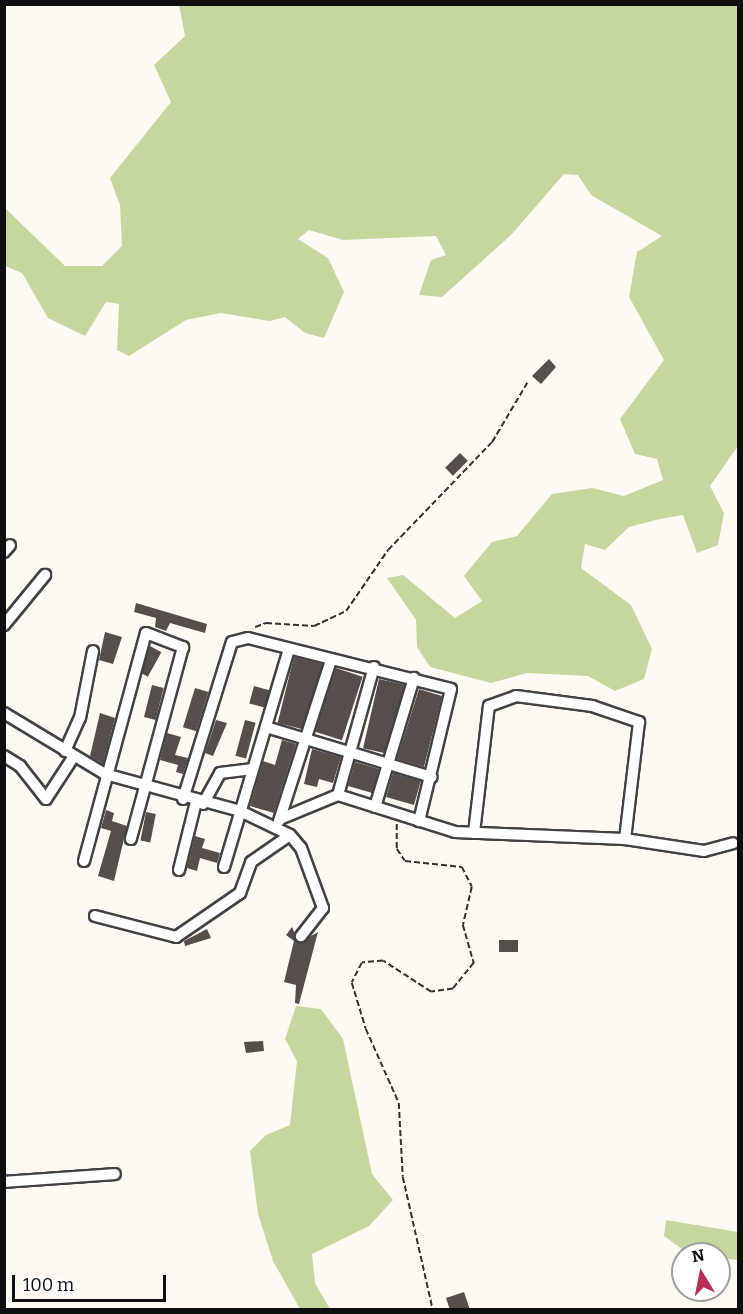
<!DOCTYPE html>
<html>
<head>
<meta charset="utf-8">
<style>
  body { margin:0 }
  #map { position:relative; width:743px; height:1314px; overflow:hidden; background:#fef9f2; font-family:Bitter,serif }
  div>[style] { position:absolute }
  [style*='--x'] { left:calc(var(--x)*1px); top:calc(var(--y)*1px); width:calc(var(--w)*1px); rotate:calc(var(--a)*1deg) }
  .forest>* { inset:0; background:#c5d79d }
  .building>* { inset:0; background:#574e4c; transform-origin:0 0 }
  .path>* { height:1.5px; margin-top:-0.75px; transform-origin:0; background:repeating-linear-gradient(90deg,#313131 0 6px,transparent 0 9px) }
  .roads { filter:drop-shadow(2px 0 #424242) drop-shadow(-2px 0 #424242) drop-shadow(0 2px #424242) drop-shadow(0 -2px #424242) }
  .minor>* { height:10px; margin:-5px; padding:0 5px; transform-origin:5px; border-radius:5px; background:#fff }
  span { translate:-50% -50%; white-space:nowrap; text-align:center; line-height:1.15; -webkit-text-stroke:6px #fff; paint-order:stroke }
  .frame { position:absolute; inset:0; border:6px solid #0f0f0f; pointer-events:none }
  .north { position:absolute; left:671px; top:1242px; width:60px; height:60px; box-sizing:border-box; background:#fff; border:2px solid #9f9f9f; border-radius:50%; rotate:350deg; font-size:16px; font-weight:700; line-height:24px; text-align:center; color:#0f0f0f }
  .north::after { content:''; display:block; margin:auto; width:21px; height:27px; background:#b82f56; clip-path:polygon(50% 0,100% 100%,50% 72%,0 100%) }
  .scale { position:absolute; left:12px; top:1275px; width:154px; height:27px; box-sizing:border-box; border:3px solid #0f0f0f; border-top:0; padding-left:8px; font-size:18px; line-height:21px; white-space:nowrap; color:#0f0f0f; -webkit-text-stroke:4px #fff; paint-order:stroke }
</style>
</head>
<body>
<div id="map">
  <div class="forest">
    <div style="clip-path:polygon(179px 5px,738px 5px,738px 446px,710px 486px,724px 513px,718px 545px,697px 553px,683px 515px,660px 519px,629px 527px,605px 550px,585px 544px,581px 568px,631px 605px,652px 649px,644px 679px,615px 691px,588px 676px,527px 673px,491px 683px,430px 667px,417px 647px,416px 620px,387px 578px,403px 575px,455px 618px,482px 601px,464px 576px,492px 542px,517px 536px,552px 494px,592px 488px,624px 496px,663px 480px,657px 459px,635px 454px,620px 419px,664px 360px,629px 297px,637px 252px,662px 236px,591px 195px,578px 175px,564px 174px,511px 235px,442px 297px,419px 295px,431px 260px,446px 255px,436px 236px,343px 240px,309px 230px,298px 239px,328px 258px,344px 292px,324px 338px,305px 333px,285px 317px,270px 321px,221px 313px,186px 320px,129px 356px,117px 350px,119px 304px,106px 302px,85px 336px,48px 318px,22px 273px,5px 266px,5px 208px,65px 266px,102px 266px,122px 246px,120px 205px,110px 178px,171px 102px,154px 65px,185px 36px)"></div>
    <div style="clip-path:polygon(296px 1006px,321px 1009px,343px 1039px,372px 1174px,393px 1200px,369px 1226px,312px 1254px,315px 1283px,330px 1309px,300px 1309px,273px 1261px,258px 1214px,250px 1151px,266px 1135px,290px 1125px,297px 1061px,285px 1039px)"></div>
    <div style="clip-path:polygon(666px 1220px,738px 1232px,738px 1260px,689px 1254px,664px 1236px)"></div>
  </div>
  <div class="building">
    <div style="clip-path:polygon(549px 359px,556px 367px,541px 384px,532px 376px)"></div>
    <div style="left:460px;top:453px;width:11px;height:21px;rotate:45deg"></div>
    <div style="clip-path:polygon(136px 603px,207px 624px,205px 633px,170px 623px,166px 631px,155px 627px,156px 618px,134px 612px)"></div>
    <div style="clip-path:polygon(105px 632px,122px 637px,113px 664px,99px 660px)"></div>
    <div style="left:150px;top:646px;width:13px;height:28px;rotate:29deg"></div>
    <div style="left:294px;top:657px;width:29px;height:68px;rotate:14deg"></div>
    <div style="left:336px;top:668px;width:28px;height:67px;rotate:18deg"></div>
    <div style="left:379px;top:679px;width:26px;height:71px;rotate:13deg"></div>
    <div style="left:152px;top:685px;width:12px;height:33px;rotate:14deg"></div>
    <div style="left:254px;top:686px;width:16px;height:18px;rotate:15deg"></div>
    <div style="left:195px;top:688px;width:14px;height:41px;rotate:17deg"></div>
    <div style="clip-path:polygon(419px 689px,442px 696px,424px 767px,397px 759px)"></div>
    <div style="clip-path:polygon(100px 713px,115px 718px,103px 764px,90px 756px)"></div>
    <div style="clip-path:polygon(216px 720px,227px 723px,213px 756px,205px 753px)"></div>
    <div style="left:245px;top:720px;width:11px;height:37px;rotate:15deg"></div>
    <div style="clip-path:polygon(167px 733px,181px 737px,175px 755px,188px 758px,183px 774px,176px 772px,178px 765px,160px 760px)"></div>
    <div style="clip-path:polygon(282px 740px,296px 744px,274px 813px,250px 806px,263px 761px,275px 765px)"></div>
    <div style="clip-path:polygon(312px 749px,341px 757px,333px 783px,319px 779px,317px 787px,304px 784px)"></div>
    <div style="left:355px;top:762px;width:25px;height:25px;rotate:16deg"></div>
    <div style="left:393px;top:773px;width:29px;height:25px;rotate:16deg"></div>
    <div style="clip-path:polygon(106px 810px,114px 813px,112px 821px,127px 826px,114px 881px,98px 876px,111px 831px,101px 828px)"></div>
    <div style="left:146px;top:812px;width:10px;height:29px;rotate:11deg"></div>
    <div style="clip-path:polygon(195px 836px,205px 839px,202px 848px,220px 853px,217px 863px,200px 858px,197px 871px,187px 868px)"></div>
    <div style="clip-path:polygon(292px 927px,299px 943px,318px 932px,299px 1004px,295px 1003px,296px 985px,284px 982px,294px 941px,286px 935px)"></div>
    <div style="clip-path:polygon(207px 929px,211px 938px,185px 946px,184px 941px)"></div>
    <div style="left:499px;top:940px;width:19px;height:12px"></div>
    <div style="clip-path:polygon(263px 1041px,264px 1051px,246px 1053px,244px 1042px)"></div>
    <div style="clip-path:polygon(464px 1292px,470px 1310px,450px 1310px,446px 1298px)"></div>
  </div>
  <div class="path">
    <div style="--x:255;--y:627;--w:12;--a:-20"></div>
    <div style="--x:266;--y:623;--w:48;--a:3.6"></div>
    <div style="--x:314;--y:626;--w:35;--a:-25"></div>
    <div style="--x:346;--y:611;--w:74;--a:-55.5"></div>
    <div style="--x:388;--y:550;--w:150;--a:-46.1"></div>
    <div style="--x:492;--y:442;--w:69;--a:-59.3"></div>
    <div style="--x:397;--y:824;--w:25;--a:90"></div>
    <div style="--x:397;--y:849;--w:14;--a:56"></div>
    <div style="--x:405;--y:861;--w:57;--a:6"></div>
    <div style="--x:462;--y:867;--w:22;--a:63"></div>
    <div style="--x:472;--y:887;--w:39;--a:103"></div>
    <div style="--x:463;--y:925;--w:40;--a:74"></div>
    <div style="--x:474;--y:963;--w:33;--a:129"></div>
    <div style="--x:453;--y:989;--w:22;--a:172"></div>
    <div style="--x:431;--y:992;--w:57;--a:-147.1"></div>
    <div style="--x:383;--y:961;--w:21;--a:175"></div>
    <div style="--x:362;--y:963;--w:22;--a:117"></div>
    <div style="--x:352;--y:983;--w:48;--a:73.1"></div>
    <div style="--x:366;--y:1029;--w:81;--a:66"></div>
    <div style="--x:399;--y:1103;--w:74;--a:86.9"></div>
    <div style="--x:403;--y:1177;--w:136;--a:77.3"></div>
  </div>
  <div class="roads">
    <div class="minor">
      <div style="--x:4;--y:552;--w:9;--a:-49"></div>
      <div style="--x:4;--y:625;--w:65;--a:-50.6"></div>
      <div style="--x:4;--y:713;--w:118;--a:31.1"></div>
      <div style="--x:105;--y:774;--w:140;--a:15.3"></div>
      <div style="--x:240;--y:811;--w:55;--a:25.6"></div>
      <div style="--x:290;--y:835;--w:17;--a:50"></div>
      <div style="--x:301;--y:848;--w:64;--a:69.9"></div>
      <div style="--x:323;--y:908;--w:36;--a:128"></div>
      <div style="--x:266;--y:727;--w:173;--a:16.8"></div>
      <div style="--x:65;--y:751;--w:36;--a:-66"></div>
      <div style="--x:80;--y:718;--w:68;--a:-79"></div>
      <div style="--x:4;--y:756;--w:19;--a:32"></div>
      <div style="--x:20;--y:766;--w:42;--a:51.8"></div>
      <div style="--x:46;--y:799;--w:51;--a:-56.9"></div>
      <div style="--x:338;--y:795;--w:133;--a:-74.3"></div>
      <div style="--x:183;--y:799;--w:164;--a:-72.7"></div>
      <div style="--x:232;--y:642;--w:16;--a:-14"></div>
      <div style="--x:248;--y:638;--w:209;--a:14.1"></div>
      <div style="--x:451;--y:689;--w:136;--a:103.6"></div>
      <div style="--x:203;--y:804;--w:35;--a:-61"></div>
      <div style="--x:220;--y:773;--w:33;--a:-7"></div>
      <div style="--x:375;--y:807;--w:135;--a:-73.2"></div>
      <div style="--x:280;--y:819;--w:63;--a:-22.5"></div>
      <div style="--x:338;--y:795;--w:123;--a:17.5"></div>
      <div style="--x:455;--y:832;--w:170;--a:2.4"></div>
      <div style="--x:625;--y:839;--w:80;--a:8.6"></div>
      <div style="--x:704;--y:851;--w:30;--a:-15"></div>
      <div style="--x:279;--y:821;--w:169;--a:-72.1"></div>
      <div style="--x:474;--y:833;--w:128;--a:-83.3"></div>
      <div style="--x:489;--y:706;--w:29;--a:-20"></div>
      <div style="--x:516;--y:696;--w:77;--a:7.5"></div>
      <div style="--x:592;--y:706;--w:50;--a:18.8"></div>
      <div style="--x:639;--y:722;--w:118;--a:96.8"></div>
      <div style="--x:84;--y:861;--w:236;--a:-74.8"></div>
      <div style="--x:146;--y:633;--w:40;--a:21"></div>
      <div style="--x:183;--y:647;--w:199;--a:105.2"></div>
      <div style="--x:224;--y:867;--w:227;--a:-73.4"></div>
      <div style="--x:179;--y:870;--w:70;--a:-76"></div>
      <div style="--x:95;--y:916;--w:84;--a:14.5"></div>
      <div style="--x:176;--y:937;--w:78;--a:-34.5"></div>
      <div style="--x:240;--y:893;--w:33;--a:-70"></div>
      <div style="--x:251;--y:862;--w:47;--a:-34.7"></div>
      <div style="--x:4;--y:1182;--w:111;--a:-4.1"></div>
    </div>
  </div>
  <div class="frame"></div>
  <div class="north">N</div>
  <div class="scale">100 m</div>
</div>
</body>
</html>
